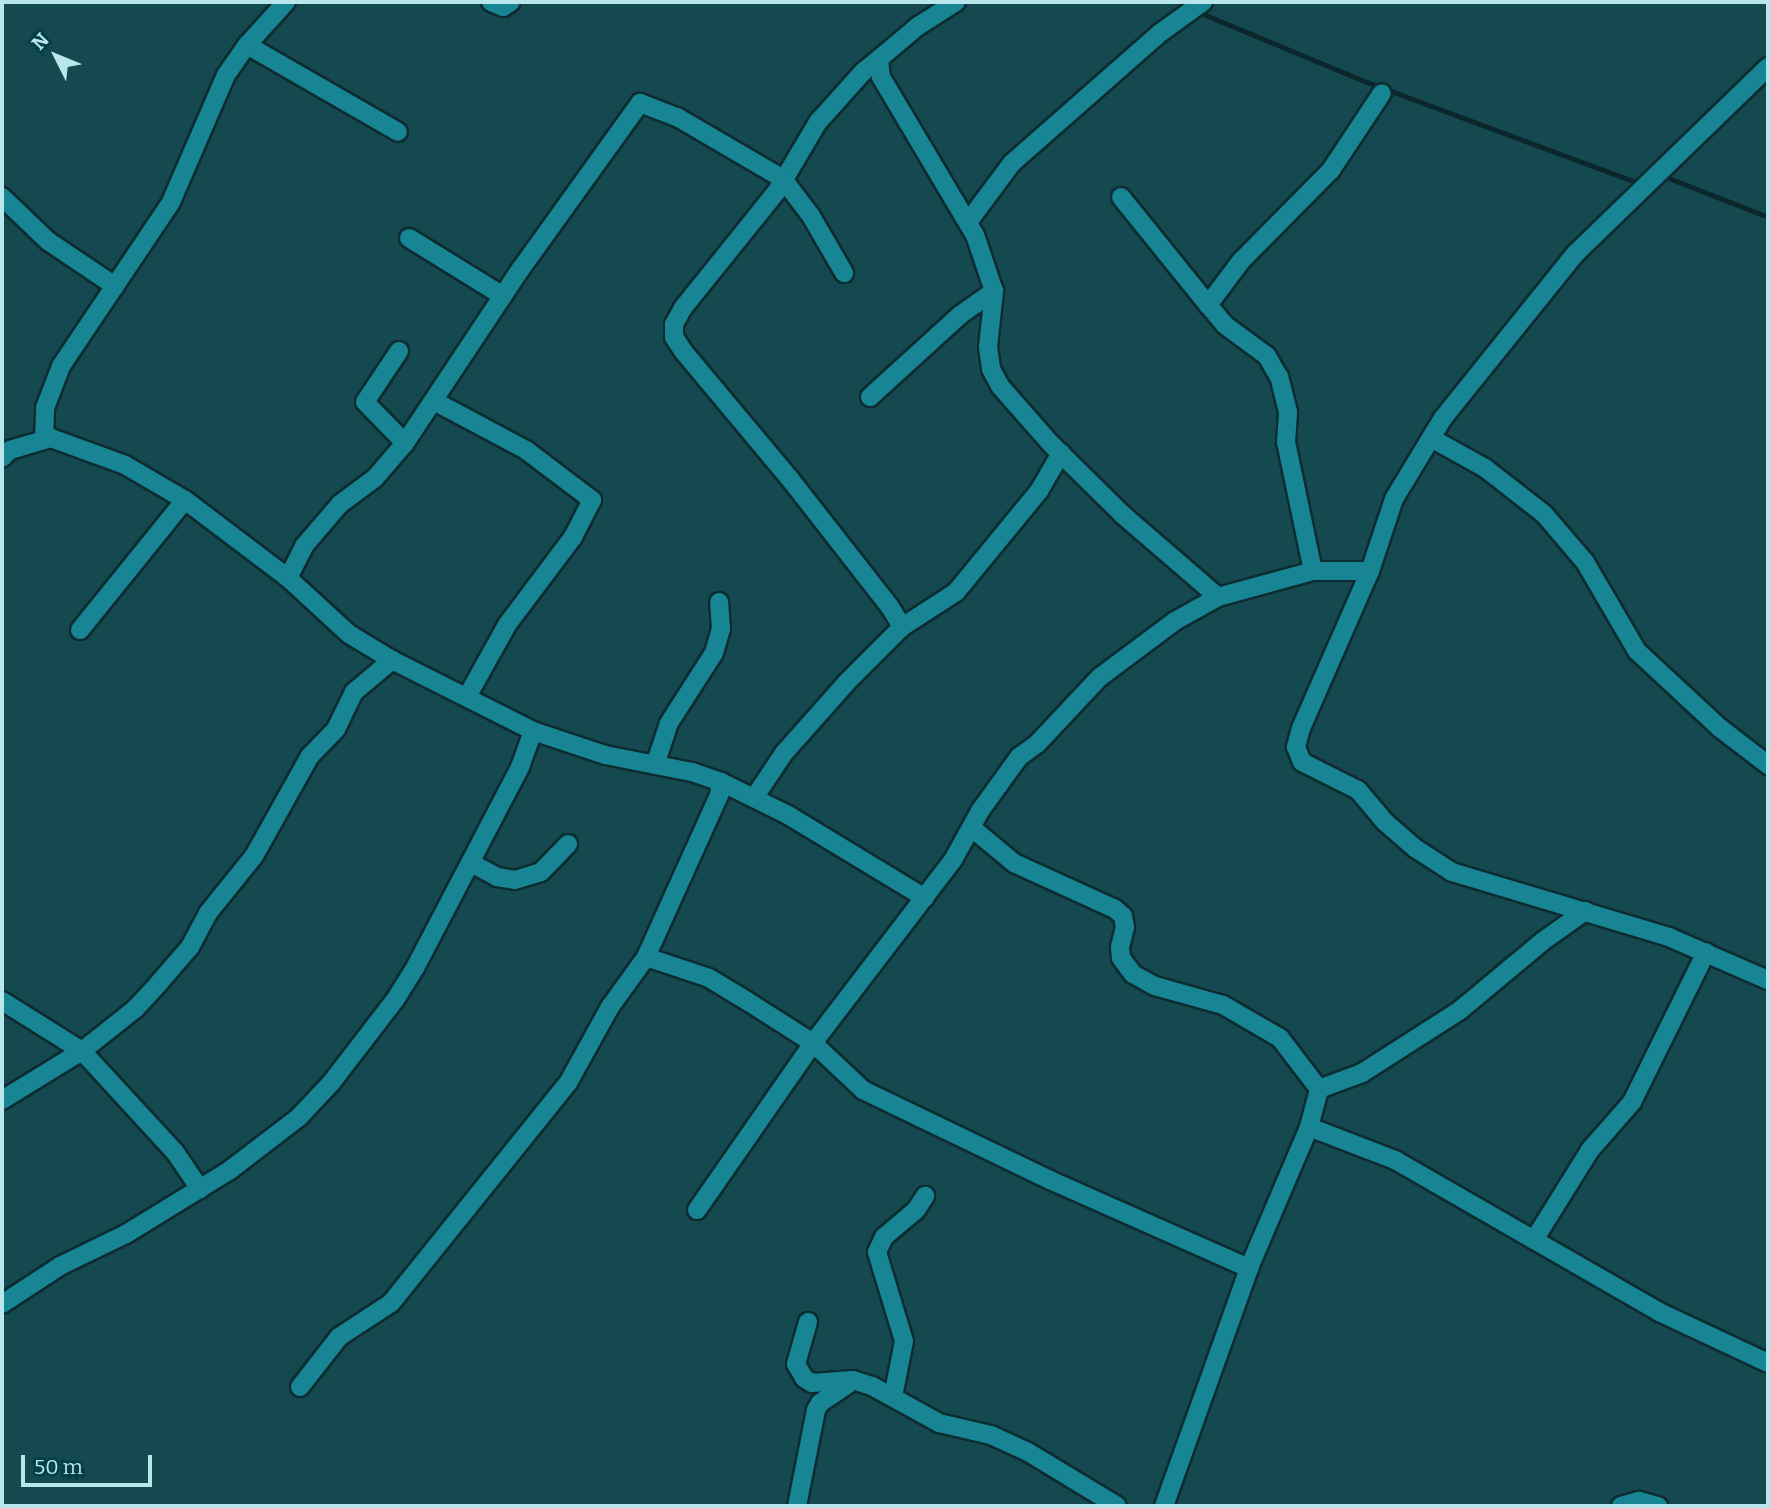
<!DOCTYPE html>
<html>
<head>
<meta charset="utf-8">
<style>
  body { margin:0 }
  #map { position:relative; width:1770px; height:1508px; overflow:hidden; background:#144950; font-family:Bitter,serif }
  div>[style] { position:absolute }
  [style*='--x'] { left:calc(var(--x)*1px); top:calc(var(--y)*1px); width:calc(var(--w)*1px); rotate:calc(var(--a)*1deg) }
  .stream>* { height:5px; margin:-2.5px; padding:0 2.5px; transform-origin:2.5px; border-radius:2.5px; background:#0b272c }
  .roads { filter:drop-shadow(2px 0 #0d2c31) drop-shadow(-2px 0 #0d2c31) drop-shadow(0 2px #0d2c31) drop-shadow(0 -2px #0d2c31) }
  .minor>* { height:18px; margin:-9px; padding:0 9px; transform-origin:9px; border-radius:9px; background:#178593 }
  span { translate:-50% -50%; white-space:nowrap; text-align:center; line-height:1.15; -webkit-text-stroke:7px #043e46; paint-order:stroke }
  .frame { position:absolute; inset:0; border:4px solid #b9e5ec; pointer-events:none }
  .north { position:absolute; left:21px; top:21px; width:70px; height:70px; -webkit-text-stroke:5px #043e46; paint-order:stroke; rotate:313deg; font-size:19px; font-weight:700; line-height:28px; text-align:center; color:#b9e5ec }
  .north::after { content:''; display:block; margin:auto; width:24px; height:32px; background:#b9e5ec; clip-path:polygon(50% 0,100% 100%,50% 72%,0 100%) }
  .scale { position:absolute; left:21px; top:1455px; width:131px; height:32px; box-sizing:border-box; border:4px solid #b9e5ec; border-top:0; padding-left:9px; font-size:21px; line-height:24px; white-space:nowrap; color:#b9e5ec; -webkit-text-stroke:5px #043e46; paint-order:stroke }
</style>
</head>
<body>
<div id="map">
  <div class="stream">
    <div style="--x:1196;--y:11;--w:182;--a:22.6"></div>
    <div style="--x:1364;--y:81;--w:293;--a:20.4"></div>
    <div style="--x:1671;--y:179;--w:104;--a:21.4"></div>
  </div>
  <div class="roads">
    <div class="minor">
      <div style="--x:491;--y:2;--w:13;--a:23"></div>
      <div style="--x:503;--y:7;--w:9;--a:-32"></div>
      <div style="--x:956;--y:2;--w:45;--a:147.7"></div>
      <div style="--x:918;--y:26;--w:51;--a:139.8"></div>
      <div style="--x:879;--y:59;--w:18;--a:84"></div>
      <div style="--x:881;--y:77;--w:184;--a:59.3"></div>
      <div style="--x:975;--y:235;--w:59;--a:71.3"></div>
      <div style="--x:994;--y:291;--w:56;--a:96.1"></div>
      <div style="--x:988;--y:347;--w:22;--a:82"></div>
      <div style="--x:991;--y:369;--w:19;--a:62"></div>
      <div style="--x:1000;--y:386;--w:77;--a:48.7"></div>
      <div style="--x:1051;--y:444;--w:101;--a:44.6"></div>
      <div style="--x:1123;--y:515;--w:125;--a:40.8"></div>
      <div style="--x:247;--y:45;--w:174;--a:29.9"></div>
      <div style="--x:879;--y:59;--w:22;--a:141"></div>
      <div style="--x:862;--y:73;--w:66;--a:131.9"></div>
      <div style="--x:818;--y:122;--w:80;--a:120.7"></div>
      <div style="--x:777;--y:191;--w:150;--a:128.8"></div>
      <div style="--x:683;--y:308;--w:18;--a:119"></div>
      <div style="--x:674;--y:324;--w:13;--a:90"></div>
      <div style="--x:674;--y:337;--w:17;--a:57"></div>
      <div style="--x:683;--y:351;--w:167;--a:50.1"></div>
      <div style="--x:790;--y:479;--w:162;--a:52"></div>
      <div style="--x:890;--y:607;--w:23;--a:59"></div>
      <div style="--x:1768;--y:67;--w:269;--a:135.9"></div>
      <div style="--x:1575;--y:254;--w:211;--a:128.8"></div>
      <div style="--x:1443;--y:418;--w:95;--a:121.2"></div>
      <div style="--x:1394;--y:499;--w:76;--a:108.4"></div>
      <div style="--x:1370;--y:571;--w:171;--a:113.7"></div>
      <div style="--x:1301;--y:728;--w:20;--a:105"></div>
      <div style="--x:1296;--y:747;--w:16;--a:68"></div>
      <div style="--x:1302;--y:762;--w:63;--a:26.6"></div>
      <div style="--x:1358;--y:790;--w:42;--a:49.8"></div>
      <div style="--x:1385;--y:822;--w:40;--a:41"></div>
      <div style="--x:1415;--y:848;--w:44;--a:33"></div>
      <div style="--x:1452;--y:872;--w:227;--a:16.7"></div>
      <div style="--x:1669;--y:937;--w:108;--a:23.5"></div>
      <div style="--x:2;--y:197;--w:64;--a:43.7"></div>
      <div style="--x:48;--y:241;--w:81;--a:33.9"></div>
      <div style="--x:1121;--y:197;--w:139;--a:51.1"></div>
      <div style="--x:968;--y:222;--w:74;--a:-53.3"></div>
      <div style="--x:1012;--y:163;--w:197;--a:-41.3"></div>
      <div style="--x:1160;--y:33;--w:53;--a:-35.8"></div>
      <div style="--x:409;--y:238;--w:110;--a:31.7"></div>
      <div style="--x:399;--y:351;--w:61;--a:123.7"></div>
      <div style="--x:365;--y:402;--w:57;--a:45.7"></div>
      <div style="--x:870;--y:397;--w:122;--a:-42.3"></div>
      <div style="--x:960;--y:315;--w:42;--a:-35.2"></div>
      <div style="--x:434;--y:401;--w:104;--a:28"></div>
      <div style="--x:526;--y:450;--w:83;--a:37.1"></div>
      <div style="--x:592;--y:500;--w:42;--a:117.2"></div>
      <div style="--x:573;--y:537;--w:110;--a:126.9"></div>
      <div style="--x:507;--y:625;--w:82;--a:119.1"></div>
      <div style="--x:1431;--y:438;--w:62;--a:29.1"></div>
      <div style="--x:1485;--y:468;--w:75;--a:37.9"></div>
      <div style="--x:1544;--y:514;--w:63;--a:49.5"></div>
      <div style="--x:1585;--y:562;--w:103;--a:59.7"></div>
      <div style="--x:1637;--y:651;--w:113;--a:42.9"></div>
      <div style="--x:1720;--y:728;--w:61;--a:37.6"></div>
      <div style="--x:44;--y:440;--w:32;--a:-88"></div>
      <div style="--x:45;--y:408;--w:45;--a:-69.1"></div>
      <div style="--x:61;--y:366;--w:197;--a:-56.1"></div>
      <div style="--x:171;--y:202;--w:138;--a:-66.6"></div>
      <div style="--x:226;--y:75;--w:37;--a:-55"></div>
      <div style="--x:247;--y:45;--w:58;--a:-47.8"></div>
      <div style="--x:2;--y:458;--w:11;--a:-45"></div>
      <div style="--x:10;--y:450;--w:43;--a:-16.3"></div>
      <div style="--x:51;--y:438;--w:79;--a:20"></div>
      <div style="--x:125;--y:465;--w:69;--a:30.3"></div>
      <div style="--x:185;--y:500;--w:129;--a:37.1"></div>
      <div style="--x:288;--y:578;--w:83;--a:42.6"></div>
      <div style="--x:349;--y:634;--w:50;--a:31.2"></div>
      <div style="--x:392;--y:660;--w:158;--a:26.7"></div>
      <div style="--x:533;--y:731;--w:76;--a:18.4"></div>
      <div style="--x:605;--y:755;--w:89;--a:11.1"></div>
      <div style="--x:692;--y:772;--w:31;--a:19"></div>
      <div style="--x:721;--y:782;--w:75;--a:26.2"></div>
      <div style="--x:788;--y:815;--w:160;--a:31.2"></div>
      <div style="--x:1313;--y:571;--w:132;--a:-101.8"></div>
      <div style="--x:1286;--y:442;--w:30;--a:-86"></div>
      <div style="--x:1288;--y:412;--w:36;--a:-104"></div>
      <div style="--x:1279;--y:377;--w:24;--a:-120"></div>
      <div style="--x:1267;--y:356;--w:52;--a:-143.6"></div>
      <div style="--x:1225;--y:325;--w:26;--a:-130"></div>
      <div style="--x:1208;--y:305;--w:55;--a:-53.1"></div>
      <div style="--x:1241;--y:261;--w:128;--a:-45.3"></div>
      <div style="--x:1331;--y:170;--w:92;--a:-56.5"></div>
      <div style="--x:288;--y:578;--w:36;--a:-63"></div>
      <div style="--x:304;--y:546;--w:55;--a:-49.4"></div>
      <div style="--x:340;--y:504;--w:44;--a:-36.6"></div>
      <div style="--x:375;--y:478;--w:46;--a:-49.4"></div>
      <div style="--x:405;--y:443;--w:208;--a:-56.4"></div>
      <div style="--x:520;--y:270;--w:206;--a:-54.3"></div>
      <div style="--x:640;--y:103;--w:40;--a:21"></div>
      <div style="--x:677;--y:117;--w:123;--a:30.3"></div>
      <div style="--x:783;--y:179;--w:46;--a:52.9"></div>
      <div style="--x:811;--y:216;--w:66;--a:59.9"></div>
      <div style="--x:80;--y:630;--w:167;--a:-51.1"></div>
      <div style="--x:655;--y:765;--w:44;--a:-71.6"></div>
      <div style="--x:669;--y:723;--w:83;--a:-57.3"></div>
      <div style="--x:714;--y:653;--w:25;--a:-74"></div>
      <div style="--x:721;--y:629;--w:27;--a:-94"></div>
      <div style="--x:754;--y:798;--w:54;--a:-56.3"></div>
      <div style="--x:784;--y:753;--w:95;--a:-48.4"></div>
      <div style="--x:847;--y:682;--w:78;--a:-45"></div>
      <div style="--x:902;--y:627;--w:64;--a:-32.9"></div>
      <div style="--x:956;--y:592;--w:131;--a:-50.6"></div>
      <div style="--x:1039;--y:491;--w:44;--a:-59.9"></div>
      <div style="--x:972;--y:828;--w:55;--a:39.8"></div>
      <div style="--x:1014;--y:863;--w:111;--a:24.5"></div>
      <div style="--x:1115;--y:909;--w:11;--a:41"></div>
      <div style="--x:1123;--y:916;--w:11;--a:80"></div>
      <div style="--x:1125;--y:927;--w:21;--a:104"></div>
      <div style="--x:1120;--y:947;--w:11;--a:85"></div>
      <div style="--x:1121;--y:958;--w:20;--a:53"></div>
      <div style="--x:1133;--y:974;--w:25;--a:29"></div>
      <div style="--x:1155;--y:986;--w:71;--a:15.6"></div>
      <div style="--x:1223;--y:1005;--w:66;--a:30.1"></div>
      <div style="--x:1280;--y:1038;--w:64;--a:52.6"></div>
      <div style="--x:471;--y:863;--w:30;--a:28"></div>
      <div style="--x:497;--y:877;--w:18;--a:9"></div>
      <div style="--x:515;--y:880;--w:27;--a:-17"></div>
      <div style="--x:541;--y:872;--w:39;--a:-46"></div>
      <div style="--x:646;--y:957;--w:66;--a:18.4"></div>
      <div style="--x:709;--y:978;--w:44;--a:31.2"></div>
      <div style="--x:747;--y:1001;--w:78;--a:32.5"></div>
      <div style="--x:813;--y:1043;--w:69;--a:43.2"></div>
      <div style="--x:863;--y:1090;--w:208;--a:25.7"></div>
      <div style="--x:1050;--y:1180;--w:218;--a:23.9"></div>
      <div style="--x:2;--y:1001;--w:94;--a:32"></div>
      <div style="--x:82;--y:1051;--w:137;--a:47.4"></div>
      <div style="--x:175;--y:1152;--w:45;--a:56"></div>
      <div style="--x:2;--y:1100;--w:94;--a:-31.5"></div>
      <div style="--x:82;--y:1051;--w:68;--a:-38.4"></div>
      <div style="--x:135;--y:1009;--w:34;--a:-47"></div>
      <div style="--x:158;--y:984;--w:49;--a:-49.1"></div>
      <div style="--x:190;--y:947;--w:38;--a:-62"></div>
      <div style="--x:208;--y:913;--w:73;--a:-51.1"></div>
      <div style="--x:254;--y:856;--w:115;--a:-60.8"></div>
      <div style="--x:310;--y:756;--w:37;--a:-46"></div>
      <div style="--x:336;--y:729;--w:41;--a:-64.1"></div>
      <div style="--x:354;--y:692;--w:50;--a:-40.1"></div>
      <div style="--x:1309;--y:1127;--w:92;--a:21"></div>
      <div style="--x:1395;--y:1160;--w:305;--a:29.9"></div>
      <div style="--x:1659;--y:1312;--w:120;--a:25.1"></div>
      <div style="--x:697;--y:1210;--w:203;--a:-55.2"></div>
      <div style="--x:813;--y:1043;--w:230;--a:-52.6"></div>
      <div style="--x:953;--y:860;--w:56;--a:-61.1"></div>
      <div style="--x:980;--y:811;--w:67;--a:-54.2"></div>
      <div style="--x:1019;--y:757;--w:22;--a:-36"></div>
      <div style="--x:1037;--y:744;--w:92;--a:-46.8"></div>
      <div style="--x:1100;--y:677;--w:94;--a:-36.7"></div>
      <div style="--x:1175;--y:621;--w:49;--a:-29.2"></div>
      <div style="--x:1218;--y:597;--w:98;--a:-15.3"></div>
      <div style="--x:1313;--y:571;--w:57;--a:0"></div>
      <div style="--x:1534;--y:1240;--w:106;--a:-58.1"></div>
      <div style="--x:1590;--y:1150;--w:64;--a:-48.8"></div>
      <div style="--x:1632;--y:1102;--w:167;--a:-63.7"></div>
      <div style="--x:2;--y:1304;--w:69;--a:-33.2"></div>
      <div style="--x:60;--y:1266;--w:73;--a:-25.9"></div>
      <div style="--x:126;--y:1234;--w:122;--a:-31.6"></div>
      <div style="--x:230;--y:1170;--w:87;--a:-37.5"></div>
      <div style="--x:299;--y:1117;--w:47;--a:-46.7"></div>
      <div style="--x:331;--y:1083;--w:105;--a:-52.4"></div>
      <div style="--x:395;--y:1000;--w:38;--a:-58"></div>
      <div style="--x:415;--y:968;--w:227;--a:-62.4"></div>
      <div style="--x:520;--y:767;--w:38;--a:-70"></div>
      <div style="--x:808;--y:1322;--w:44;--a:105.9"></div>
      <div style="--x:796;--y:1364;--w:16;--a:60"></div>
      <div style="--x:804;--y:1378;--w:9;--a:32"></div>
      <div style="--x:812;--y:1383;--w:41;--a:-4.2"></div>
      <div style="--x:853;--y:1380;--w:20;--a:18"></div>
      <div style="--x:872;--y:1386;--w:77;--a:28.9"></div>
      <div style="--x:939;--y:1423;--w:53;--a:13"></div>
      <div style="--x:991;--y:1435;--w:41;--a:24.7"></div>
      <div style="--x:1028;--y:1452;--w:104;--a:31.2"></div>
      <div style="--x:300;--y:1387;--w:63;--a:-52"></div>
      <div style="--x:339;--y:1337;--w:62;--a:-33.2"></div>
      <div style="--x:391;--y:1303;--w:282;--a:-51.2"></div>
      <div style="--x:568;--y:1083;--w:87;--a:-61.1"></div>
      <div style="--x:610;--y:1007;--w:62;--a:-54.2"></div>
      <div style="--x:646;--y:957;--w:178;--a:-65.7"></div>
      <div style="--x:719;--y:795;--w:13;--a:-81"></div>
      <div style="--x:893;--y:1397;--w:57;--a:-78.9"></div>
      <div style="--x:904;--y:1341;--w:93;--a:-106.9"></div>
      <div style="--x:877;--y:1252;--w:17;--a:-65"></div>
      <div style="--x:884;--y:1237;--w:42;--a:-40.2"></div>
      <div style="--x:916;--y:1210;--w:17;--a:-57"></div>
      <div style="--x:797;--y:1506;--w:98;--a:-78.8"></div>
      <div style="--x:816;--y:1410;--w:8;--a:-60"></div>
      <div style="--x:820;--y:1403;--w:34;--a:-34"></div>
      <div style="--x:1164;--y:1506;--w:253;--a:-70.3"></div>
      <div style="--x:1249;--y:1268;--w:153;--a:-66.9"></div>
      <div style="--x:1309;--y:1127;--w:39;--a:-75"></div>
      <div style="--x:1319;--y:1089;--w:46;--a:-20.4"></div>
      <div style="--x:1362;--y:1073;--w:115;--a:-32.6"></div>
      <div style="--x:1459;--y:1011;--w:109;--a:-39.8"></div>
      <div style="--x:1543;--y:941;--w:52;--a:-35.5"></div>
      <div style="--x:1621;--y:1506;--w:19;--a:-16"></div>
      <div style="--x:1639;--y:1501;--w:20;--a:15"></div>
    </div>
  </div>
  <div class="frame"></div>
  <div class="north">N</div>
  <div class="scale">50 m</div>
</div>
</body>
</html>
